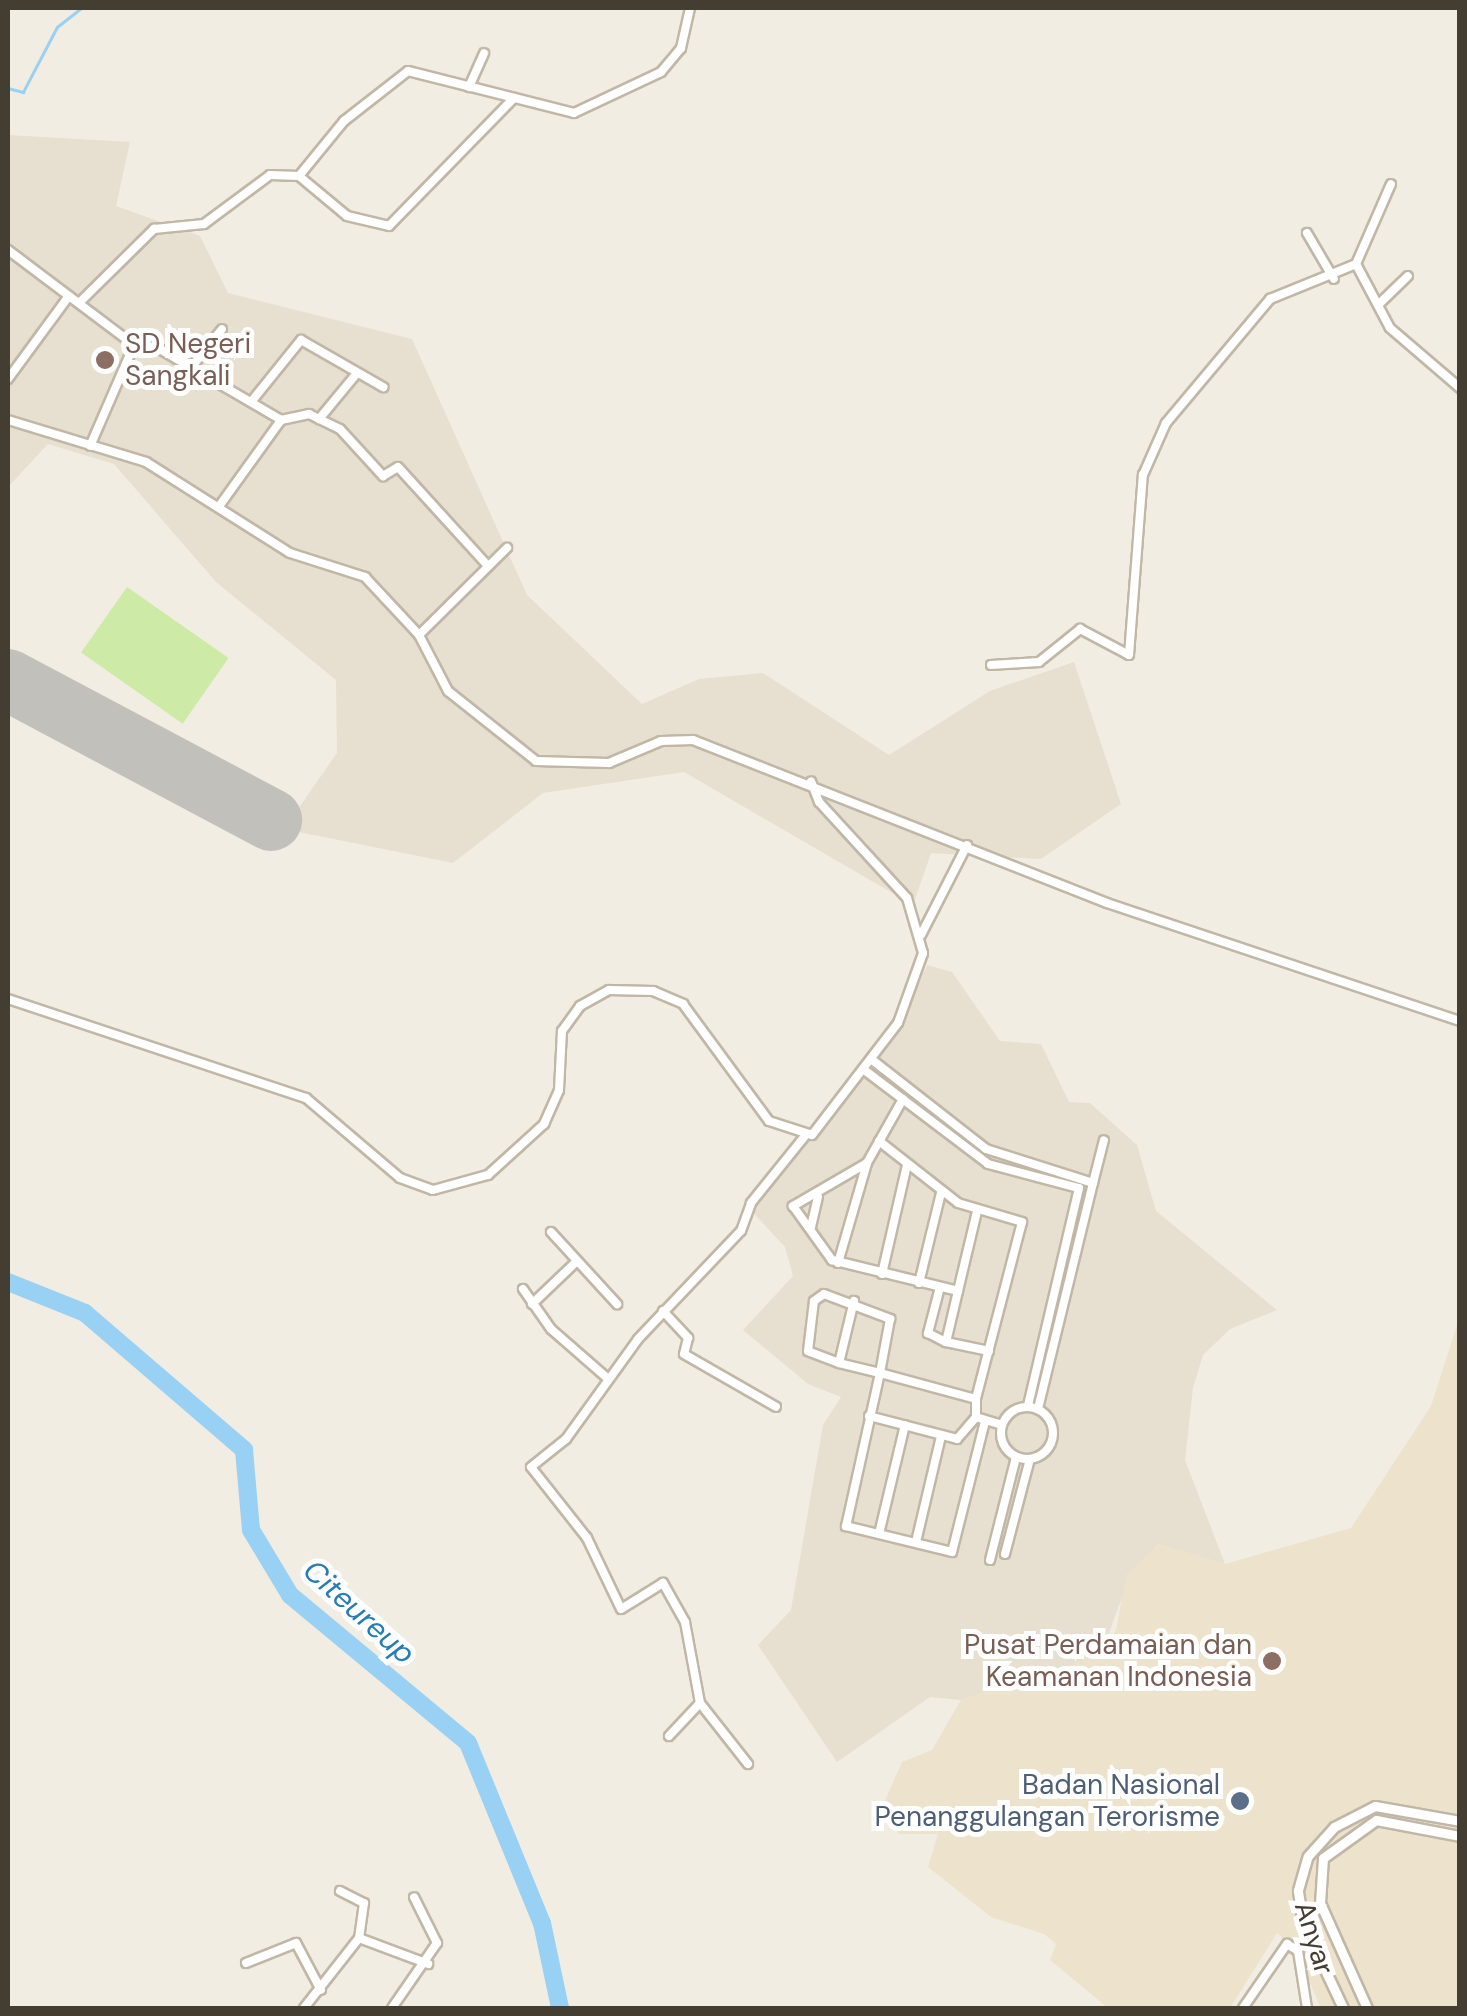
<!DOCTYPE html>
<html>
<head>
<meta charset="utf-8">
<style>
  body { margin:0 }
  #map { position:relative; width:1467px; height:2016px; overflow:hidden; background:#f2ede2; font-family:"DM Sans",sans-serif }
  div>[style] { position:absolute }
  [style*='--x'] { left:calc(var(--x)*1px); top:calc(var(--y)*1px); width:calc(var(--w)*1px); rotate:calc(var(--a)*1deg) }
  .residential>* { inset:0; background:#e7dfd0 }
  .education>* { inset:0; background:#ede2cb }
  .green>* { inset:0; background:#ceeaa7; transform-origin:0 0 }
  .stream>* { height:2.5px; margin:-1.25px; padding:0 1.25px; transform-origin:1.25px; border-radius:1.25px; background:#99d1f4 }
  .river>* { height:18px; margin:-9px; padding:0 9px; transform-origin:9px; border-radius:9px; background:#99d1f4 }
  .runway>* { height:62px; margin:-31px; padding:0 31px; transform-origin:31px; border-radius:31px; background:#c2c0ba }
  .roads { filter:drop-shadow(2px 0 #c1b7a7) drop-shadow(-2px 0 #c1b7a7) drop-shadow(0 2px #c1b7a7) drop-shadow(0 -2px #c1b7a7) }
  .minor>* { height:8px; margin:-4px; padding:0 4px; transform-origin:4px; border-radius:4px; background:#fff }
  .minor>.ring { margin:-4px; padding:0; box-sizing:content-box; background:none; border:8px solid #fff; border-radius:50% }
  .tertiary>* { height:9px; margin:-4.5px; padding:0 4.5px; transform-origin:4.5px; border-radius:4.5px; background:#fff }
  .dots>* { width:28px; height:28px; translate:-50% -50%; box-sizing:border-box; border:5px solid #fff; border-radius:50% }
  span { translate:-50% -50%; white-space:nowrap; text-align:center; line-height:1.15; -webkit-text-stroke:10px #fff; paint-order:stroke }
  .education-label { font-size:28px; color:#785e54 }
  .left { translate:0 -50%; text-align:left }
  .right { translate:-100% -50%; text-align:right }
  .service-label { font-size:28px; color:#4e5e75 }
  .street-label { font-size:28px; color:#443d32 }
  .water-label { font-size:30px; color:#267cb5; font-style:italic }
  .frame { position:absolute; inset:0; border:10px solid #443d32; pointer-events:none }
</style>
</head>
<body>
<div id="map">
  <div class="residential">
    <div style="clip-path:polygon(8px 135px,130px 142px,116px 206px,200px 236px,228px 293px,412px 339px,527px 595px,642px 704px,699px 679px,763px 673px,889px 755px,990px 691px,1074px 662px,1121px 804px,1041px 859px,931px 853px,913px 905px,684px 772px,543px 793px,453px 863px,284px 829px,337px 753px,336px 680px,216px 582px,114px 464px,48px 444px,8px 487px)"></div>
    <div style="clip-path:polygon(927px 965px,952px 972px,1000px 1041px,1041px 1044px,1069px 1102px,1090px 1103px,1137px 1145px,1156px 1211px,1277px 1310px,1230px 1329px,1203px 1355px,1193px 1388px,1185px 1460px,1225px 1564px,1158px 1544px,1128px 1581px,1101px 1655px,961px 1700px,930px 1697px,837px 1762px,758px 1645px,791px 1610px,823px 1425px,841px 1397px,808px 1384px,743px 1330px,793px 1276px,785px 1247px,747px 1206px,895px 1037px)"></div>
  </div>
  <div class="education">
    <div style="clip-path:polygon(1459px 1319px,1459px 2008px,1321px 2008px,1295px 1950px,1277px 1933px,1230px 2008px,1108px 2008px,1050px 1960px,1056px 1944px,1044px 1934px,991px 1917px,928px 1867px,938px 1834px,899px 1834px,881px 1810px,902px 1762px,932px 1750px,961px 1700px,1101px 1655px,1116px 1630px,1126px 1575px,1159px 1544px,1225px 1564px,1351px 1528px,1431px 1406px)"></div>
  </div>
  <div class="green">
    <div style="left:127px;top:587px;width:124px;height:80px;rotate:35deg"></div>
  </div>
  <div class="stream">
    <div style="--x:8;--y:88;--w:16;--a:15"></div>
    <div style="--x:23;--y:92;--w:73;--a:-62.4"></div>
    <div style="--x:57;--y:27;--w:31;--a:-38"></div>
  </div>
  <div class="river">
    <div style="--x:8;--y:1282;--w:83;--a:21.9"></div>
    <div style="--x:85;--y:1313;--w:210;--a:40.7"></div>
    <div style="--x:244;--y:1450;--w:80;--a:85"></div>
    <div style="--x:251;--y:1530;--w:76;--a:59"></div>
    <div style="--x:290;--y:1595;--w:231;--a:39.7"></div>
    <div style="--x:468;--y:1743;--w:195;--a:67.7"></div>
    <div style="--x:542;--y:1923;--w:87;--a:78"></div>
  </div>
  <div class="runway">
    <div style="--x:8;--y:680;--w:298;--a:28"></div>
  </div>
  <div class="roads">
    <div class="minor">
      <div style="--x:469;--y:87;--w:37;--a:-66"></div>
      <div style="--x:299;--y:176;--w:62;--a:39.8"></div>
      <div style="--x:347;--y:216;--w:43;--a:13.4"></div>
      <div style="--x:389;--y:226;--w:179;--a:-45.7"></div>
      <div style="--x:1307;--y:233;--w:53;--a:59.6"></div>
      <div style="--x:8;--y:250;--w:158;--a:37"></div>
      <div style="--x:134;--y:345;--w:110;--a:113.5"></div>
      <div style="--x:1356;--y:264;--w:72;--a:62"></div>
      <div style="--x:1390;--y:328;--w:92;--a:40.6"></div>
      <div style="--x:81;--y:301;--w:103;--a:-44.6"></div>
      <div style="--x:154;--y:229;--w:50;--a:-5.7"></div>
      <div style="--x:204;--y:224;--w:82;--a:-36.6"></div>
      <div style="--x:270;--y:175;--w:29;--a:2"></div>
      <div style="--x:299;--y:176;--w:71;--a:-50.7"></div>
      <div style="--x:344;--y:121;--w:81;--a:-38"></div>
      <div style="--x:408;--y:71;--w:171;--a:14.2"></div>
      <div style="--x:574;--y:113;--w:96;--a:-25.2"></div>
      <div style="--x:661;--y:72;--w:31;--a:-50"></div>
      <div style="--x:681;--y:48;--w:41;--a:-77.3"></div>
      <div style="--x:1379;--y:304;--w:40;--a:-44"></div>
      <div style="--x:134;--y:345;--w:24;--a:7"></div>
      <div style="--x:158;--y:348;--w:143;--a:30.3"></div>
      <div style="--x:281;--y:420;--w:29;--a:-12"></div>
      <div style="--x:309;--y:414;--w:34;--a:26"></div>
      <div style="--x:340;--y:429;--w:64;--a:47.5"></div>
      <div style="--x:383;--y:476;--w:17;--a:-31"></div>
      <div style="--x:398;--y:467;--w:134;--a:47.7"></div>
      <div style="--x:190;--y:369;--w:51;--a:-51.3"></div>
      <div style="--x:8;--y:379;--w:103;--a:-53.7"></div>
      <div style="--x:251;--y:402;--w:80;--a:-51.1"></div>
      <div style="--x:301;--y:340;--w:95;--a:29.8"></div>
      <div style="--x:319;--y:419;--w:60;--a:-50.4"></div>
      <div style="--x:8;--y:420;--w:144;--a:16.9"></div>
      <div style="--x:146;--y:462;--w:170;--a:32.3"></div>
      <div style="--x:290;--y:553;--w:79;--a:17.7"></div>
      <div style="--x:365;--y:577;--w:79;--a:47"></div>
      <div style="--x:419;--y:635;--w:63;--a:62.6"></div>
      <div style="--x:448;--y:691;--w:112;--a:38.5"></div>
      <div style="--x:536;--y:761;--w:73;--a:1.6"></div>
      <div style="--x:609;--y:763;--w:56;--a:-22.9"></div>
      <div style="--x:661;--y:741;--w:32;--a:-2"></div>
      <div style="--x:693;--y:740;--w:445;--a:21.5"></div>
      <div style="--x:1107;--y:903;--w:372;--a:18.5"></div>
      <div style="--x:220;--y:505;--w:105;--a:-54.3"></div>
      <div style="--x:419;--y:635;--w:124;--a:-44.7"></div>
      <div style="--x:991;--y:665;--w:48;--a:-3.6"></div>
      <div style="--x:1039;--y:662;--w:53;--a:-38.8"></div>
      <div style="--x:1080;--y:629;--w:55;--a:28"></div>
      <div style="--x:1129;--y:655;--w:181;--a:-85.6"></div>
      <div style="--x:1143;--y:475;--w:57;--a:-66.1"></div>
      <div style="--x:1166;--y:423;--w:162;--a:-50"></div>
      <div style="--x:1270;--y:299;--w:93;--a:-22.1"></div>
      <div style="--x:1356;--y:264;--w:87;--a:-66.4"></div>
      <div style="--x:921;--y:935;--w:101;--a:-62.9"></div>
      <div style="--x:8;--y:999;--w:314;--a:18.4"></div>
      <div style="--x:306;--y:1098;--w:123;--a:40.4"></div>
      <div style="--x:400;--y:1178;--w:35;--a:20"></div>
      <div style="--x:433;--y:1190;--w:57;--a:-15.3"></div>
      <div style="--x:488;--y:1175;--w:76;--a:-42.3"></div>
      <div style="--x:544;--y:1124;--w:37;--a:-66"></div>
      <div style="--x:559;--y:1090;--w:59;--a:-87.1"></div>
      <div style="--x:562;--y:1031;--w:31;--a:-54"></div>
      <div style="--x:580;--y:1006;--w:33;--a:-29"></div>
      <div style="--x:609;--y:990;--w:44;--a:1.3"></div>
      <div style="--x:653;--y:991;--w:33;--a:23"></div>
      <div style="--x:683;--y:1004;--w:145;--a:53.7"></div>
      <div style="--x:769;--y:1121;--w:45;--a:18"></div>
      <div style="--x:812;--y:1135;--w:141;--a:-52.5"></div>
      <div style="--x:898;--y:1023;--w:74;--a:-70.3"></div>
      <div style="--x:923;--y:953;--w:57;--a:-106.2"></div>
      <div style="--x:907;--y:898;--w:130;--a:-132.5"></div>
      <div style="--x:819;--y:802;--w:22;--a:-111"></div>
      <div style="--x:871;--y:1059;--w:146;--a:38"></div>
      <div style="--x:986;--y:1149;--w:112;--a:17.6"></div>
      <div style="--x:1093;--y:1183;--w:233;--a:103.7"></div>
      <div style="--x:863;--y:1069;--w:157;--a:37.2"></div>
      <div style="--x:988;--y:1164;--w:94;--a:14.8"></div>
      <div style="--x:1079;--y:1188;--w:224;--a:103.2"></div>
      <div style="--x:903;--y:1099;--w:73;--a:119.4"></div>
      <div style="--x:867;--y:1163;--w:86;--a:149.8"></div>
      <div style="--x:793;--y:1206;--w:67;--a:54.2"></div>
      <div style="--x:832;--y:1260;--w:130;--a:13.8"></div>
      <div style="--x:958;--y:1291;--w:52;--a:103.2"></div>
      <div style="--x:946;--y:1342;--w:44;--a:11.8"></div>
      <div style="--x:879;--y:1141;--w:100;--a:38.1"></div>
      <div style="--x:958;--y:1203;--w:67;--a:16.5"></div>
      <div style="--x:1022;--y:1222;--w:183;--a:104.6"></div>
      <div style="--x:976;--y:1399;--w:18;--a:90"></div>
      <div style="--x:976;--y:1417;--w:27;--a:17"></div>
      <div style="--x:1093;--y:1183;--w:44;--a:-75.7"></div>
      <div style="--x:811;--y:1227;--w:31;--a:-77"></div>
      <div style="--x:551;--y:1232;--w:98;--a:47.5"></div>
      <div style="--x:838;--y:1263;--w:104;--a:-73.8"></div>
      <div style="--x:882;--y:1274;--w:112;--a:-77.1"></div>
      <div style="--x:919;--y:1283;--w:93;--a:-76.3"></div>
      <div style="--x:940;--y:1287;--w:48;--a:104.6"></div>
      <div style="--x:928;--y:1333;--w:20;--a:27"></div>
      <div style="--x:523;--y:1289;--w:49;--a:55"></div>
      <div style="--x:551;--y:1329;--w:73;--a:41.1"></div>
      <div style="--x:958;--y:1291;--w:82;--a:-76.6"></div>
      <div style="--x:532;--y:1304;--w:61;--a:-43.7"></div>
      <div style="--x:663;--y:1311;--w:37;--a:47"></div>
      <div style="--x:688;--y:1338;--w:16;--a:104"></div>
      <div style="--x:684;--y:1354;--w:106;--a:29.9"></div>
      <div style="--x:839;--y:1363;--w:64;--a:-76.4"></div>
      <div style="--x:976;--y:1399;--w:99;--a:-164.8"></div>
      <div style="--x:880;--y:1373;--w:42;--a:-166.3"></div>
      <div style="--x:839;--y:1363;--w:33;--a:-159"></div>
      <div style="--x:808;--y:1351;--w:50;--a:-83.2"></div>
      <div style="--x:814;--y:1301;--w:12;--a:-35"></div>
      <div style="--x:824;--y:1294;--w:71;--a:20.7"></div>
      <div style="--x:890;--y:1319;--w:55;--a:100.5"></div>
      <div style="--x:880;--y:1373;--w:157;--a:102.5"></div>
      <div style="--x:846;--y:1526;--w:109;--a:13.8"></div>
      <div style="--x:952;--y:1552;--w:134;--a:-75.8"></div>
      <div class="ring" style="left:1001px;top:1407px;width:44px;height:44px"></div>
      <div style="--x:869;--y:1416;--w:91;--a:14.6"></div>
      <div style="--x:957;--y:1439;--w:29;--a:-49"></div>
      <div style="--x:879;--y:1534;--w:112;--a:-76.6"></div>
      <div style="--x:916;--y:1542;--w:109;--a:-76.7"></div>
      <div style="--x:1005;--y:1554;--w:98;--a:-75.3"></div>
      <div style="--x:990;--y:1560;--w:106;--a:-75.8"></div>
      <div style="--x:669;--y:1736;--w:45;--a:-46.8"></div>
      <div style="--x:748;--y:1764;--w:78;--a:-128.2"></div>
      <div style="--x:700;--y:1703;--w:82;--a:-100.5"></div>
      <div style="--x:685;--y:1622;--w:45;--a:-119.4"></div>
      <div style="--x:663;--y:1583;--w:49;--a:148.2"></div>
      <div style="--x:621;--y:1609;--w:79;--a:-115.6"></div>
      <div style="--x:587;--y:1538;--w:90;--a:-128.3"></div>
      <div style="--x:531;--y:1467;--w:45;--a:-38.7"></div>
      <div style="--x:566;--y:1439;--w:123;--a:-54.2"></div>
      <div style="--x:638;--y:1339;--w:149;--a:-46.4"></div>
      <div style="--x:741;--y:1231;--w:30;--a:-70"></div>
      <div style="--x:751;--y:1203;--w:85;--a:-51.2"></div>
      <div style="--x:340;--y:1891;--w:27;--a:27"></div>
      <div style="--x:364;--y:1903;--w:35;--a:98"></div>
      <div style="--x:246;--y:1963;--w:54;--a:-21.8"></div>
      <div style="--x:296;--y:1943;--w:53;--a:62"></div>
      <div style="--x:304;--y:2008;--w:89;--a:-51.8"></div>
      <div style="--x:359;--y:1938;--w:74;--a:20.6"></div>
      <div style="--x:392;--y:2008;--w:79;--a:-55.3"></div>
      <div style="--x:437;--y:1943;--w:51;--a:-116.6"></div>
      <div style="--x:1243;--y:2008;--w:78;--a:-55.5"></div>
      <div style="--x:1287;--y:1944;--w:13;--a:32"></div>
      <div style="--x:1298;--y:1951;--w:58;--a:81"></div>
    </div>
    <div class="tertiary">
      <div style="--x:1343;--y:2008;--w:94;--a:-115.2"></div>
      <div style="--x:1303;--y:1923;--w:33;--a:-99"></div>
      <div style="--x:1298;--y:1890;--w:35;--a:-74"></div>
      <div style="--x:1308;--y:1856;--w:39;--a:-48"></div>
      <div style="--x:1334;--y:1827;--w:46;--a:-27.1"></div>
      <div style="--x:1375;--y:1806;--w:86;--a:10"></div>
      <div style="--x:1367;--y:2008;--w:115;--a:-114.1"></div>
      <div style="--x:1320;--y:1903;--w:45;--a:-86.2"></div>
      <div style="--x:1323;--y:1858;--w:65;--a:-35.6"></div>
      <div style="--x:1376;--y:1820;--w:86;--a:10.8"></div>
    </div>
  </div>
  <div class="dots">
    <div style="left:105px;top:360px;background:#8d6e63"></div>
    <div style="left:1272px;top:1661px;background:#8d6e63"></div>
    <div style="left:1240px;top:1801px;background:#5c6f8a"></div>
  </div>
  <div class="education-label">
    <span class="left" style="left:125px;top:360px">SD Negeri<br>Sangkali</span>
    <span class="right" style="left:1252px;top:1661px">Pusat Perdamaian dan<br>Keamanan Indonesia</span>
  </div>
  <div class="service-label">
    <span class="right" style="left:1220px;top:1801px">Badan Nasional<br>Penanggulangan Terorisme</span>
  </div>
  <div class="street-label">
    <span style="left:1314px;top:1938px;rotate:73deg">Anyar</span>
  </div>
  <div class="water-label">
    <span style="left:359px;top:1612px;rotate:42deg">Citeureup</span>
  </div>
  <div class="frame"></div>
</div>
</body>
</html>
